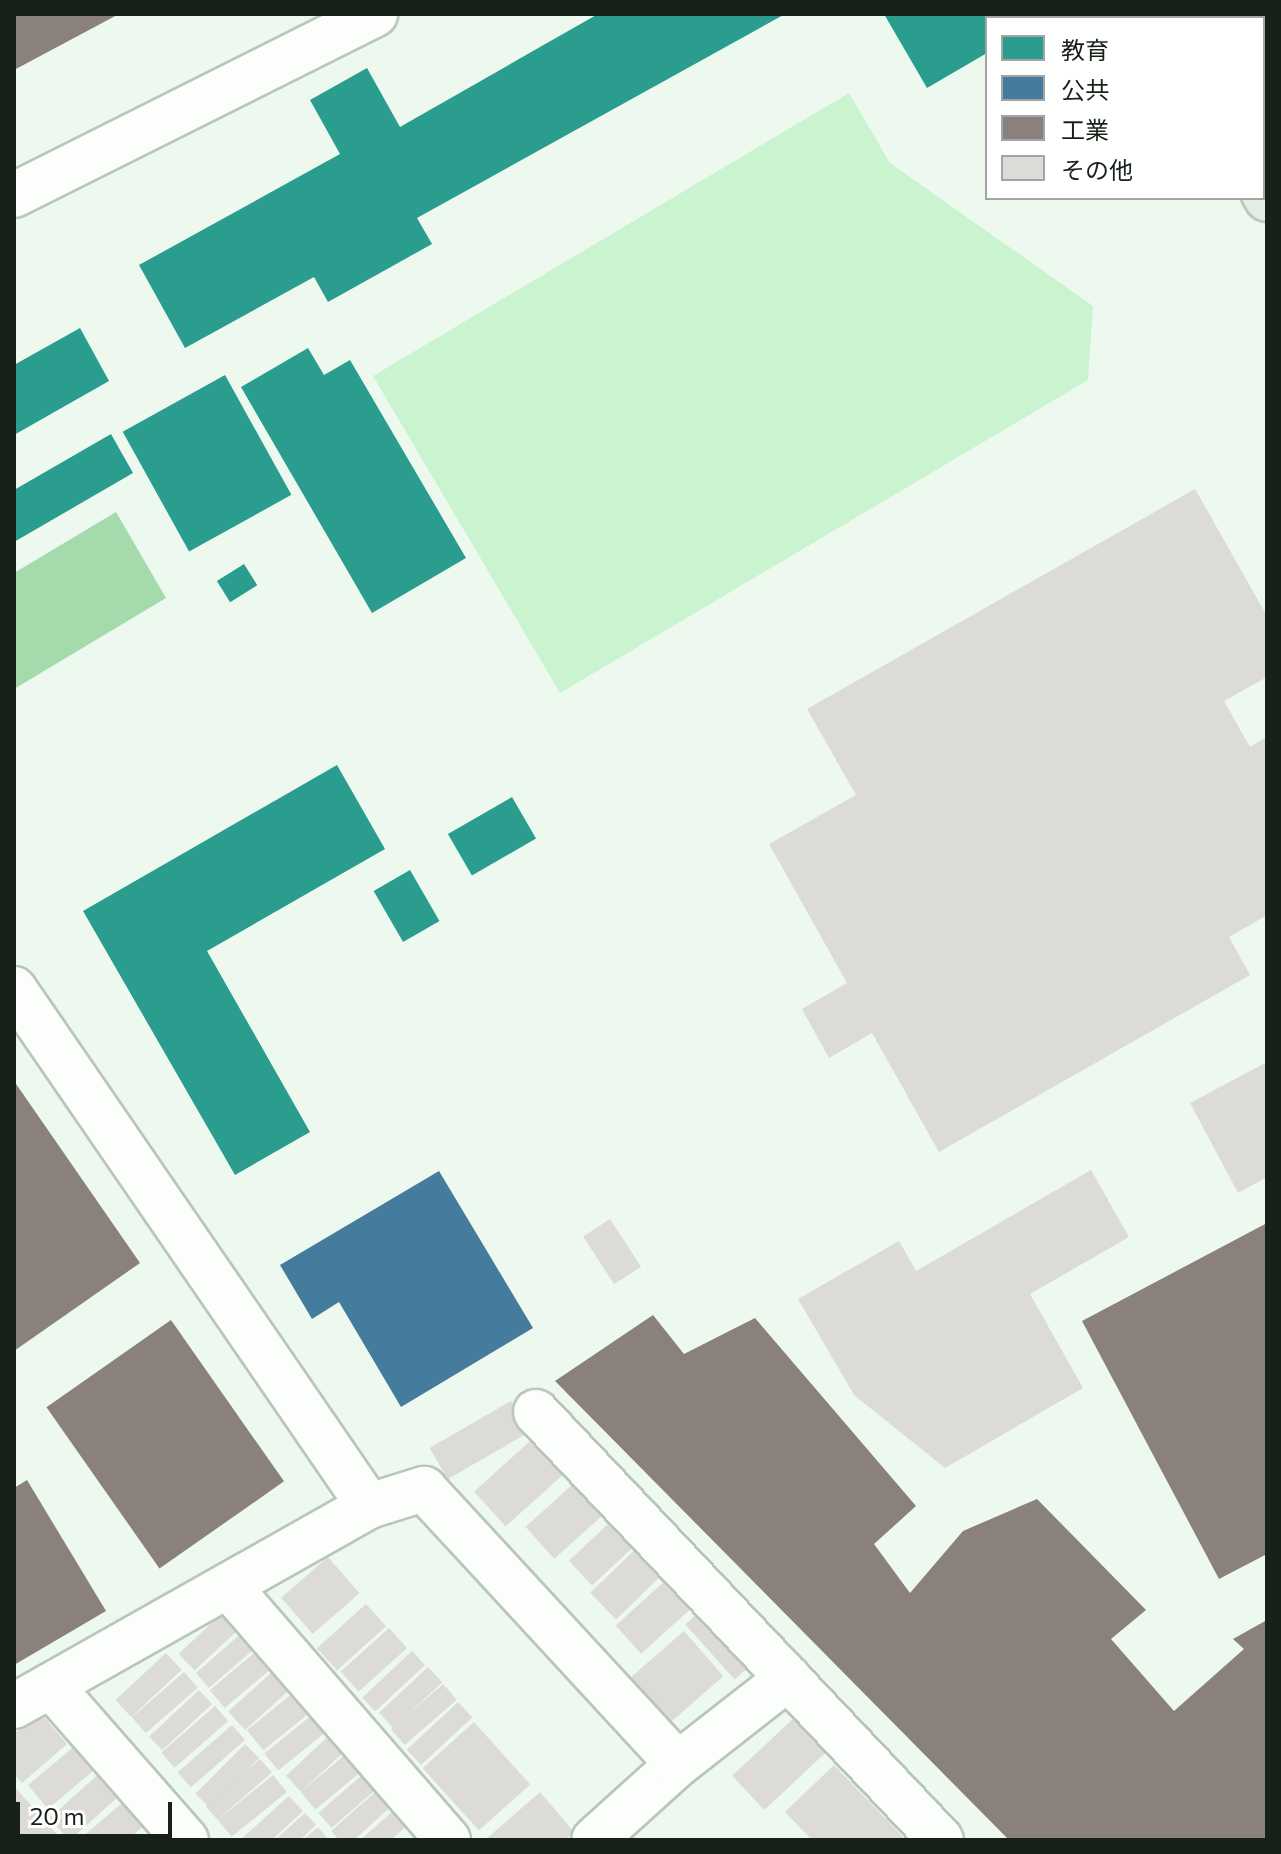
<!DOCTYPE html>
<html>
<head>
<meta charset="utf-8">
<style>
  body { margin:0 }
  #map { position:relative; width:1281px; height:1854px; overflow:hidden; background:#edf9ee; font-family:Commissioner,"Noto Sans JP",sans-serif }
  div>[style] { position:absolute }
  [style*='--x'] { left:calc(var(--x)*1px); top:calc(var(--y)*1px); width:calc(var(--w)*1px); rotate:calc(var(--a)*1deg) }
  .green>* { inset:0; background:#caf3cf }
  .water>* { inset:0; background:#a4daac }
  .schools>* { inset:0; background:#2a9d8f; transform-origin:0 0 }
  .public>* { inset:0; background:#457b9d }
  .industry>* { inset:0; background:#8a817c; transform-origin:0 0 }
  .building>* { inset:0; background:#dcdbd7; transform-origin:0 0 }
  .roads { filter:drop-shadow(2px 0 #bac5bb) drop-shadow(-2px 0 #bac5bb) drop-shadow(0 2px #bac5bb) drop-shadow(0 -2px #bac5bb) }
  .street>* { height:44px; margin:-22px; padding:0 22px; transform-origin:22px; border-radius:22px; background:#fcfefc }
  .primary>* { height:44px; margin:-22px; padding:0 22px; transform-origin:22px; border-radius:22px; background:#e4ece6 }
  span { translate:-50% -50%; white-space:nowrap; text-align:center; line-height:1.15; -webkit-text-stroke:8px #fff; paint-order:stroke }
  .frame { position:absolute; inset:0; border:16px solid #172118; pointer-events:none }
  .legend { position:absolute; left:985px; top:16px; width:280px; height:184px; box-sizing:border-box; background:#fff; border:2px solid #a2a6a3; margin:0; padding:10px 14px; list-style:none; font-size:24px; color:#172118 }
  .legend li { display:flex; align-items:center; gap:16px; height:40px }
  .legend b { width:40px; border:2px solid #a2a6a3 }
  .scale { position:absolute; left:16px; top:1802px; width:156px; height:36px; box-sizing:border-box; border:4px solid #172118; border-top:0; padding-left:10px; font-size:24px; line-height:28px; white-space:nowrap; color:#172118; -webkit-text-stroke:6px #fff; paint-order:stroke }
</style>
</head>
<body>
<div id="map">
  <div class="green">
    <div style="clip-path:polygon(849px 93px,890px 163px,1093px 306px,1088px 380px,560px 693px,373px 376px)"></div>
  </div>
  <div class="water">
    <div style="clip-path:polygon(116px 512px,166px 598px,14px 689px,14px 573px)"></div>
  </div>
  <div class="schools">
    <div style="clip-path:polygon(598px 14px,785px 14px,417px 218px,432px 244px,328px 302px,314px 277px,185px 348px,139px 265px,340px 154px,310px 100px,367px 68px,400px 127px)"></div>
    <div style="clip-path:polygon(884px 14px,1054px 14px,987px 18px,987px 53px,927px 88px)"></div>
    <div style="clip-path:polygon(80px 328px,109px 381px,14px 435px,14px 365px)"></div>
    <div style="clip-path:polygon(308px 348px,324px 375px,350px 360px,466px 558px,372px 613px,241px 387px)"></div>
    <div style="left:225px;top:375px;width:137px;height:117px;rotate:61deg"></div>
    <div style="clip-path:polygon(111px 434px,133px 473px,14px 542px,14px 490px)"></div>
    <div style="left:244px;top:564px;width:25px;height:32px;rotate:58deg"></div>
    <div style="clip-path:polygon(337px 765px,385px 849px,207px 951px,310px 1132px,235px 1175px,83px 911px)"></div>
    <div style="left:512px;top:797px;width:48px;height:74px;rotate:60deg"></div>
    <div style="left:410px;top:870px;width:59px;height:42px;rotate:60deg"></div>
  </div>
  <div class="public">
    <div style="clip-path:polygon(439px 1171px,533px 1328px,401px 1407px,339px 1302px,312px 1319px,280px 1265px)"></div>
  </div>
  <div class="industry">
    <div style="clip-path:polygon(14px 14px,119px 14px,14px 70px)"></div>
    <div style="clip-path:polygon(14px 1081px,140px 1263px,14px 1351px)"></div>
    <div style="clip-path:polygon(1267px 1223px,1267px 1554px,1219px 1579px,1082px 1321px)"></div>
    <div style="clip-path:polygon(653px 1315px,684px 1354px,755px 1318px,916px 1506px,874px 1544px,910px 1593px,963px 1531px,1037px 1499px,1146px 1610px,1111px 1639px,1174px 1711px,1244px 1649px,1233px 1639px,1267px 1620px,1267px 1840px,1009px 1840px,555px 1381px)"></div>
    <div style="left:171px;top:1320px;width:197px;height:152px;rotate:55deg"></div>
    <div style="clip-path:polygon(27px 1480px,106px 1611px,14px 1665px,14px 1488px)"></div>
  </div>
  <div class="building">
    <div style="clip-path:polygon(1195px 489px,1267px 616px,1267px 677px,1224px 701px,1250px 747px,1265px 738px,1267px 741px,1267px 915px,1229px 937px,1250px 975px,939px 1152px,872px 1033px,829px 1058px,802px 1009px,847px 983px,769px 844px,856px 795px,807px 709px)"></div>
    <div style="clip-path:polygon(1267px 1062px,1267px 1177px,1238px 1193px,1190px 1103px)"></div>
    <div style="clip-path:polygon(1091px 1170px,1129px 1237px,1030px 1294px,1083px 1388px,945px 1468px,854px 1395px,798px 1299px,899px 1241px,916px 1271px)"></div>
    <div style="left:610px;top:1219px;width:57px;height:32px;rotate:57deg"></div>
    <div style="left:511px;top:1401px;width:36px;height:94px;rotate:60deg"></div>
    <div style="left:538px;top:1434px;width:47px;height:86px;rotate:48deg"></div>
    <div style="left:582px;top:1476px;width:43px;height:76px;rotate:48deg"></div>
    <div style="left:620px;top:1513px;width:34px;height:70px;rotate:47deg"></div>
    <div style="left:645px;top:1540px;width:37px;height:76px;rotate:46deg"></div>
    <div style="left:328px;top:1557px;width:48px;height:62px;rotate:49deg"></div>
    <div style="left:675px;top:1572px;width:38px;height:80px;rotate:48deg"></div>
    <div style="left:709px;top:1603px;width:74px;height:32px;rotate:48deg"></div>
    <div style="left:366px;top:1604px;width:30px;height:66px;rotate:48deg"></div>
    <div style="left:230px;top:1606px;width:23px;height:70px;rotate:47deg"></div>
    <div style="left:251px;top:1625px;width:20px;height:73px;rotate:49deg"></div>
    <div style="left:389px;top:1628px;width:27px;height:65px;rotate:48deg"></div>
    <div style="left:684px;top:1631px;width:60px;height:70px;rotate:49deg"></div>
    <div style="left:265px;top:1644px;width:23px;height:72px;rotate:50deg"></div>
    <div style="left:412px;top:1651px;width:19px;height:68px;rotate:47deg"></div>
    <div style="left:166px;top:1653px;width:23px;height:69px;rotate:47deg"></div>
    <div style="left:281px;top:1664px;width:25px;height:71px;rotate:48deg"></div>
    <div style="left:428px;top:1667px;width:21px;height:67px;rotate:47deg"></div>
    <div style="left:184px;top:1672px;width:21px;height:69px;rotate:49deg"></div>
    <div style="left:443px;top:1684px;width:21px;height:69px;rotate:49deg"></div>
    <div style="left:299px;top:1688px;width:26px;height:67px;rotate:51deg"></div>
    <div style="left:199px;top:1690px;width:19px;height:68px;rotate:47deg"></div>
    <div style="left:458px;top:1702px;width:21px;height:70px;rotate:47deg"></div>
    <div style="left:215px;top:1706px;width:20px;height:71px;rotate:49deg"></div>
    <div style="left:318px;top:1710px;width:22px;height:69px;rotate:51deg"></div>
    <div style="clip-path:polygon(40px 1712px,67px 1744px,22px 1783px,14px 1774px,14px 1734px)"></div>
    <div style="left:795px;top:1717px;width:47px;height:86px;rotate:47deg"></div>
    <div style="left:474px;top:1722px;width:84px;height:69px;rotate:48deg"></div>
    <div style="left:232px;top:1725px;width:20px;height:72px;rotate:49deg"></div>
    <div style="left:335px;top:1730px;width:22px;height:67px;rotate:47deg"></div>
    <div style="left:77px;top:1744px;width:31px;height:64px;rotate:50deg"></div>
    <div style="left:245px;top:1744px;width:20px;height:70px;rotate:45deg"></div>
    <div style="left:352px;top:1749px;width:23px;height:67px;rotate:50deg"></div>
    <div style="left:260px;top:1759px;width:18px;height:72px;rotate:49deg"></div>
    <div style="clip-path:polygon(834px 1765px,906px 1840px,812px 1840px,785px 1812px)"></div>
    <div style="left:369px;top:1769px;width:20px;height:67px;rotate:49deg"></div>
    <div style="left:103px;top:1770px;width:30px;height:72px;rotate:48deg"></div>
    <div style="left:273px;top:1775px;width:22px;height:71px;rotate:51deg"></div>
    <div style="clip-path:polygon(14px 1786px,62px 1840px,14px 1840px)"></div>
    <div style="clip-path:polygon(382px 1786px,396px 1802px,354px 1840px,339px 1840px,331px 1831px)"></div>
    <div style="clip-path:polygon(540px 1792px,574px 1832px,565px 1840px,485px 1840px)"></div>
    <div style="clip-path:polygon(289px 1796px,303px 1811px,272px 1840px,240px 1840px)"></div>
    <div style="clip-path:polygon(129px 1797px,150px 1821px,127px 1840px,79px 1840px)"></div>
    <div style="clip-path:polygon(399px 1806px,412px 1821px,391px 1840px,360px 1840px)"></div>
    <div style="clip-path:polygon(305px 1813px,316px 1825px,300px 1840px,275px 1840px)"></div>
    <div style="clip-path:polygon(318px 1827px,329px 1840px,303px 1840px)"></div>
  </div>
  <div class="roads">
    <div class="street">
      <div style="--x:14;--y:195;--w:404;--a:-26.6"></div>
      <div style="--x:14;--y:989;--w:627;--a:55.52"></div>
      <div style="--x:369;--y:1506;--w:407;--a:150.6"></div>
      <div style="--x:536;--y:1412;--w:589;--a:46.58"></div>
      <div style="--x:369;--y:1506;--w:58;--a:-17.2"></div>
      <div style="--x:424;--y:1489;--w:374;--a:47.3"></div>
      <div style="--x:678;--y:1764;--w:113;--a:137.9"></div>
      <div style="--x:228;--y:1586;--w:336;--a:49.1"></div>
      <div style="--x:51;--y:1686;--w:205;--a:48.8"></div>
      <div style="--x:678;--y:1764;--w:140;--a:-38"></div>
    </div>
    <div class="primary">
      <div style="--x:1167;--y:14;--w:4;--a:63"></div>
      <div style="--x:1263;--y:192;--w:8;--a:60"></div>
    </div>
  </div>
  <div class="frame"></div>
  <ul class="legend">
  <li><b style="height:22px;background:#2a9d8f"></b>教育</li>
  <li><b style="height:22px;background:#457b9d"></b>公共</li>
  <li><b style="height:22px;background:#8a817c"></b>工業</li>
  <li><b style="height:22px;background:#dcdbd7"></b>その他</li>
  </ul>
  <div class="scale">20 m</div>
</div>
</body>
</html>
